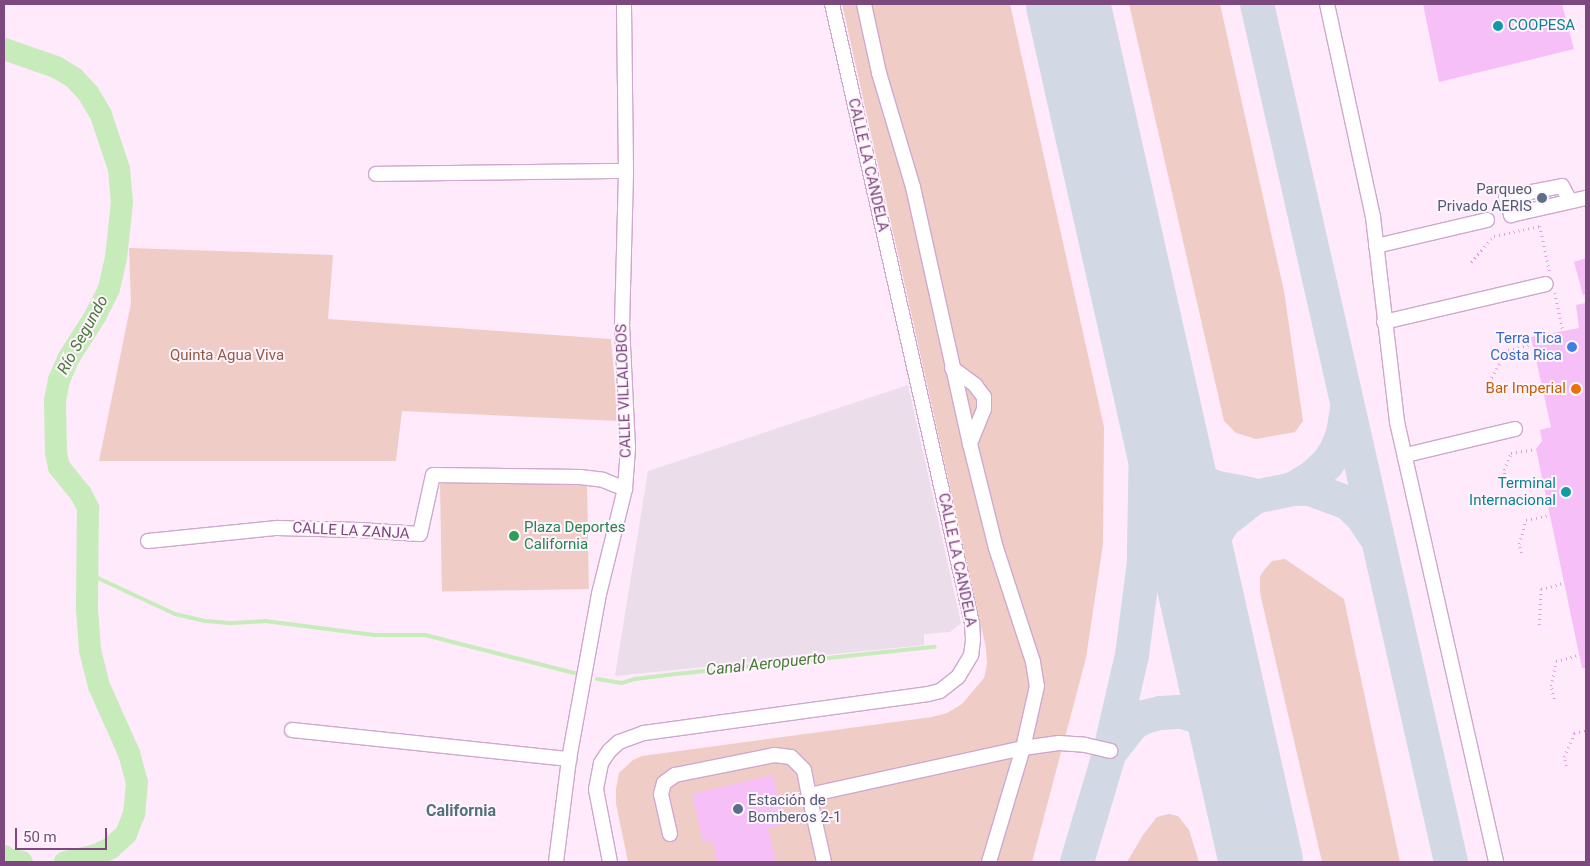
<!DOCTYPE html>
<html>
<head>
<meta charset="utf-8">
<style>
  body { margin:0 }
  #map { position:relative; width:1590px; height:866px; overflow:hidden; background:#feeafb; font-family:Roboto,sans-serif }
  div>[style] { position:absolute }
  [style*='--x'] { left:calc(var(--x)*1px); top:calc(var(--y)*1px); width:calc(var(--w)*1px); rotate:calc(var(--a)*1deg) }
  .industrial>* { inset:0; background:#ebddea }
  .green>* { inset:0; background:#efcdc6; transform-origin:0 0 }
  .stream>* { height:4px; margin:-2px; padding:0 2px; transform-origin:2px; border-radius:2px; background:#c8ebbb }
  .river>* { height:22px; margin:-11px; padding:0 11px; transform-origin:11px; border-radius:11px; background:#c8ebbb }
  .taxiway>* { height:34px; margin:-17px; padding:0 17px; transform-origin:17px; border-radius:17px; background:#d2d8e4 }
  .runway>* { height:84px; margin:-42px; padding:0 42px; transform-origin:42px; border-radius:42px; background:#d2d8e4 }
  .building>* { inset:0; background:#f6bff7 }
  .path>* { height:2.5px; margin-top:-1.25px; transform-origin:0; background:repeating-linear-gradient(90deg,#dca0dd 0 1px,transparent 0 5px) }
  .roads { filter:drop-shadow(1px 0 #cea8cd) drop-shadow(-1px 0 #cea8cd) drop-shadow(0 1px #cea8cd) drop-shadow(0 -1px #cea8cd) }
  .minor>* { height:14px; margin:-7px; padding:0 7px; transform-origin:7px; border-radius:7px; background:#fff }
  .dots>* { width:14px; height:14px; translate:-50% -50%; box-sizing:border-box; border:2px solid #fff3fd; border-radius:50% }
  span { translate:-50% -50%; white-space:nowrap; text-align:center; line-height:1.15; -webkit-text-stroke:4px #fff3fd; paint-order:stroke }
  .culture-label { font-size:15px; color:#0d838f }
  .left { translate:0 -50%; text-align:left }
  .right { translate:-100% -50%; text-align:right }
  .street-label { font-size:15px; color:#7b497e }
  .service-label { font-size:15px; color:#4e5e75 }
  .shop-label { font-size:15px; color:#366cbe }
  .park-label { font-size:15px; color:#915b44 }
  .food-label { font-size:15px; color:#c56008 }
  .leisure-label { font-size:15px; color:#27864d }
  .water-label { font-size:16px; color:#487c38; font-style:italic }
  .neighbourhood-label { font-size:16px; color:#51727c; font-weight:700 }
  .frame { position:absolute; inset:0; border:5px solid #7b497e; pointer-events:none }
  .scale { position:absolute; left:15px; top:828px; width:92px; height:22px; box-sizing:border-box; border:2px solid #7b497e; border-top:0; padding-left:6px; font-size:15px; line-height:18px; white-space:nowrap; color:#7b497e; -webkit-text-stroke:4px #fff3fd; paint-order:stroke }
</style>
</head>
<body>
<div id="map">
  <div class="industrial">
    <div style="clip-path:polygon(908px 385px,961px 623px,950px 632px,924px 634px,924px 645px,615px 676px,648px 471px)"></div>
  </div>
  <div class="green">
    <div style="clip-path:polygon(842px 4px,1010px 4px,1104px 427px,1103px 544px,1086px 658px,1032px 862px,628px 862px,616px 804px,616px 789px,619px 773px,633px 760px,642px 756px,932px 717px,947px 713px,962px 704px,984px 678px,987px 664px,986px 648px)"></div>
    <div style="clip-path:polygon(1129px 4px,1220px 4px,1284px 291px,1303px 421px,1295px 432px,1256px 439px,1236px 433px,1224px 421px)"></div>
    <div style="clip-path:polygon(129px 248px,333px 255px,328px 319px,611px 339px,618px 421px,402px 411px,396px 461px,99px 461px,131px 303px)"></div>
    <div style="left:587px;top:481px;width:108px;height:147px;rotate:89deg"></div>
    <div style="clip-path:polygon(1285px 559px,1344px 599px,1400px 862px,1322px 862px,1260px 593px,1260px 576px,1265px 569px,1272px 561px)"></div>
    <div style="clip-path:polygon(1169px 814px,1178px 816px,1189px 830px,1199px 862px,1127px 862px,1143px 835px,1157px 817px)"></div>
  </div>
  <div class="stream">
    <div style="--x:87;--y:573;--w:97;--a:25"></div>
    <div style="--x:175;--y:614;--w:32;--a:13"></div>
    <div style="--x:206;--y:621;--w:25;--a:5"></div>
    <div style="--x:231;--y:623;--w:34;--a:-3"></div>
    <div style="--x:265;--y:621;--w:110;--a:7.3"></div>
    <div style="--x:374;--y:635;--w:51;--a:0"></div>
    <div style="--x:425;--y:635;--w:158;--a:14.3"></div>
    <div style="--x:597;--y:679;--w:25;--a:9"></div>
    <div style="--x:622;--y:683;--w:14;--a:-17"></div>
    <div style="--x:635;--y:679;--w:41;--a:-7"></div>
    <div style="--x:676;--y:674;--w:260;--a:-6"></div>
  </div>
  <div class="river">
    <div style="--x:4;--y:49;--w:55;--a:19.1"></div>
    <div style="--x:56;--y:67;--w:21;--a:31"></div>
    <div style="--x:74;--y:78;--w:21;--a:47"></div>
    <div style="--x:88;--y:93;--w:26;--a:59"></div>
    <div style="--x:101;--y:115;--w:57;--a:71.6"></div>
    <div style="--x:119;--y:169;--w:33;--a:85"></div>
    <div style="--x:122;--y:202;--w:56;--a:96.1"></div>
    <div style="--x:116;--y:258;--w:32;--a:103"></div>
    <div style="--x:109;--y:289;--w:29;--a:117"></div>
    <div style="--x:96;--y:315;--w:52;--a:122.5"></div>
    <div style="--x:68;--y:359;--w:23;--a:113"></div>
    <div style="--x:59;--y:380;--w:21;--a:101"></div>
    <div style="--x:55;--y:401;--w:52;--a:88.9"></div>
    <div style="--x:56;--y:453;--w:14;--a:78"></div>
    <div style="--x:59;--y:467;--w:35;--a:51"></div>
    <div style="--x:81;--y:494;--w:16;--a:63"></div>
    <div style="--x:88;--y:508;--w:101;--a:90.6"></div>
    <div style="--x:87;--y:609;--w:41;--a:85.8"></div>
    <div style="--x:90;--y:650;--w:37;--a:76"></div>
    <div style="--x:99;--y:686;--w:73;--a:65.9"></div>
    <div style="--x:129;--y:753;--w:30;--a:75"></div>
    <div style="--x:137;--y:782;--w:32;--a:95"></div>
    <div style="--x:134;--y:814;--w:22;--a:112"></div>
    <div style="--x:126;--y:834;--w:21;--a:137"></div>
    <div style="--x:111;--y:848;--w:17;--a:155"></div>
    <div style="--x:96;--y:855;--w:32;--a:167"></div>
    <div style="--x:4;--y:856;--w:4;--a:45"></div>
    <div style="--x:7;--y:859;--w:15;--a:11"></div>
  </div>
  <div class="taxiway">
    <div style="--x:1257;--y:4;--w:880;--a:77.26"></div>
    <div style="--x:1138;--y:312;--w:124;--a:86.3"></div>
    <div style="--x:1146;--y:436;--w:120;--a:91"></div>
    <div style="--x:1166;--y:439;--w:29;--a:59"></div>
    <div style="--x:1181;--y:464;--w:20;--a:41"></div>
    <div style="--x:1196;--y:477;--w:20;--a:30"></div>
    <div style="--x:1213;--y:487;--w:38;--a:11"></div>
    <div style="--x:1293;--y:489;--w:23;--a:-31"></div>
    <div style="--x:1313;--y:477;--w:19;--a:-43"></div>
    <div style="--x:1327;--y:464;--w:16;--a:-55"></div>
    <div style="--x:1336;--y:451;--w:18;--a:-68"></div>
    <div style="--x:1343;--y:434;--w:25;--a:-81"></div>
    <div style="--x:1205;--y:617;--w:45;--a:-92.5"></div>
    <div style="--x:1203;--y:572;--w:29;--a:-76"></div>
    <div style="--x:1210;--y:544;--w:27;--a:-59"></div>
    <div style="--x:1224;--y:521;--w:39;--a:-38"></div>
    <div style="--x:1111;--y:751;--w:34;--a:-52"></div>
    <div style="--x:1132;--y:724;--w:14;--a:-30"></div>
    <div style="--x:1144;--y:717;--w:16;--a:-14"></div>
    <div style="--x:1160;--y:713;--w:22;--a:-3"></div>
    <div style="--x:1182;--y:712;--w:18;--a:16"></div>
    <div style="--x:1199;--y:717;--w:21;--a:31"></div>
    <div style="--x:1217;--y:728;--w:25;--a:43"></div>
    <div style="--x:1077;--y:862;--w:116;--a:-73.4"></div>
    <div style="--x:1110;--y:751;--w:98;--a:-77.1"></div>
    <div style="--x:1132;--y:655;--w:93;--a:-82.6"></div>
    <div style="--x:1144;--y:563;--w:19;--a:-74"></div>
    <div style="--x:1149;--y:545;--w:19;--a:-58"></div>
    <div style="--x:1159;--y:529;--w:29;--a:-35"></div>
    <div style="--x:1183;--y:512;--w:112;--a:-11.8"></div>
    <div style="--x:1293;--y:489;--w:17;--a:0"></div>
    <div style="--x:1310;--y:489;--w:40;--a:20.2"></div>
    <div style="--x:1348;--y:503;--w:18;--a:43"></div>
    <div style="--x:1361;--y:515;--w:25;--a:56"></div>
  </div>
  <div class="runway">
    <div style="--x:1068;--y:4;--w:879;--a:77.32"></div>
  </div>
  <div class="building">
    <div style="clip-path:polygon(1423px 4px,1562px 4px,1574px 49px,1439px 82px)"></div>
    <div style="clip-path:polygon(1586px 258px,1586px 294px,1583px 295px,1574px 262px)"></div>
    <div style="clip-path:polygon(1586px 303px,1586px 668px,1582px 668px,1536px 449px,1542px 441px,1540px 430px,1551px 427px,1531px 337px,1579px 328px,1576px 305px)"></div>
    <div style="clip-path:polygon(773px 775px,784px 824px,768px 828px,776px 862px,717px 862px,712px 840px,703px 842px,692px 794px)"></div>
  </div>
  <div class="path">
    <div style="--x:1471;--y:262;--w:35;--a:-49"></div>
    <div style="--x:1494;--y:236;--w:47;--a:-12.3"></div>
    <div style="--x:1540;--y:226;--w:48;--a:78"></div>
    <div style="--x:1555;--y:293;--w:39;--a:78"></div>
    <div style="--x:1486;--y:386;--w:42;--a:-58.6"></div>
    <div style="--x:1508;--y:350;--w:25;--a:-14"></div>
    <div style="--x:1505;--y:479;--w:9;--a:-96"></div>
    <div style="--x:1504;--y:470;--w:18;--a:-68"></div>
    <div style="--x:1511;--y:453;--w:25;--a:-9"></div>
    <div style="--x:1521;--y:553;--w:9;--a:-103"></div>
    <div style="--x:1519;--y:544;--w:25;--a:-74"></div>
    <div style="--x:1526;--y:520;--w:25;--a:-12"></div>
    <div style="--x:1539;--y:625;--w:36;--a:-87"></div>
    <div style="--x:1541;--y:589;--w:24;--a:-15"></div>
    <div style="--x:1554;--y:699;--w:13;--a:-103"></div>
    <div style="--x:1551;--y:686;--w:25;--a:-79"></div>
    <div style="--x:1556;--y:661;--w:24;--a:-15"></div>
    <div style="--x:1566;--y:766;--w:9;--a:-103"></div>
    <div style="--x:1564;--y:757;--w:26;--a:-67"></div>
    <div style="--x:1574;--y:733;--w:12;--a:-14"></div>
  </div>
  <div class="roads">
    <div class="minor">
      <div style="--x:864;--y:4;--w:71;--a:77.7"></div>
      <div style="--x:879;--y:73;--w:119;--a:73.4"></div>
      <div style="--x:913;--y:187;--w:263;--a:77.5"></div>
      <div style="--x:970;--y:444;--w:107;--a:76"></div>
      <div style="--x:996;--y:548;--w:120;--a:72"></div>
      <div style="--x:1033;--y:662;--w:24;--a:81"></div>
      <div style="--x:1037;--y:686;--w:64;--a:102.7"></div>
      <div style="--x:1023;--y:748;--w:119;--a:106.6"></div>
      <div style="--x:1327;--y:4;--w:218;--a:77.8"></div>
      <div style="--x:1373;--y:217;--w:206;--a:83.3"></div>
      <div style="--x:1397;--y:422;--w:451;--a:77.3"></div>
      <div style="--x:376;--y:174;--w:250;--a:-0.7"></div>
      <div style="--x:1570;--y:201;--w:17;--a:-118"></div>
      <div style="--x:1562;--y:186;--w:57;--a:168.9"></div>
      <div style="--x:1506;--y:197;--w:19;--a:74"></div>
      <div style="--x:1511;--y:215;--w:77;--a:-12.8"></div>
      <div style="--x:1376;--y:246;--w:114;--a:-13.2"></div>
      <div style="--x:1384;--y:322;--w:166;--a:-13.2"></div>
      <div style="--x:952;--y:368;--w:29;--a:36"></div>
      <div style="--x:975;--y:385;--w:15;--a:53"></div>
      <div style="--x:984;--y:397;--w:12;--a:90"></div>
      <div style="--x:984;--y:409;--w:38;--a:112"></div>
      <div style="--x:1406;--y:455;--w:112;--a:-13.4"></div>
      <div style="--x:148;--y:541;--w:130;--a:-5.8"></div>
      <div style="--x:277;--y:528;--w:82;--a:1.4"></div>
      <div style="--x:359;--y:530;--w:61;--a:3.8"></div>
      <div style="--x:420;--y:534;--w:60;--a:-77.6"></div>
      <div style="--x:433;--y:475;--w:147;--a:0.8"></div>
      <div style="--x:580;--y:477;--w:23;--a:7"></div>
      <div style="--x:603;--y:480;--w:24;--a:22"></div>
      <div style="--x:292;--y:730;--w:279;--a:6"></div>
      <div style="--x:670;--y:834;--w:41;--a:-102.7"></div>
      <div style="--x:661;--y:794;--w:11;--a:-75"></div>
      <div style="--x:664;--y:783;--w:14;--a:-36"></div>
      <div style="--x:675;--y:775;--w:101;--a:-11.4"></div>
      <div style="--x:774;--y:755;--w:17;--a:7"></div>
      <div style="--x:791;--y:757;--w:18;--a:45"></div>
      <div style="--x:804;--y:770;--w:25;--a:79"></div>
      <div style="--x:556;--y:862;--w:104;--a:-82.8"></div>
      <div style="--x:569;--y:759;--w:168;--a:-79.7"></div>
      <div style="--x:599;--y:594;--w:108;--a:-76.1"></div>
      <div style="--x:625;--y:489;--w:41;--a:-85.8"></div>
      <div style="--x:628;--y:448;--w:122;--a:-92.8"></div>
      <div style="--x:622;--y:326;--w:155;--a:-88.5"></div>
      <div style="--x:626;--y:171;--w:167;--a:-90.7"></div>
      <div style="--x:610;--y:862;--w:74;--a:-100.9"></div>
      <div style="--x:596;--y:789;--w:26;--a:-79"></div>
      <div style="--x:601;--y:763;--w:14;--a:-56"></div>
      <div style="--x:609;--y:751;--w:13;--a:-42"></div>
      <div style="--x:619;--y:742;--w:27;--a:-20"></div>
      <div style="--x:644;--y:733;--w:287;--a:-7.8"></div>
      <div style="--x:928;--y:694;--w:12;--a:-14"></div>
      <div style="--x:940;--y:691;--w:23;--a:-38"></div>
      <div style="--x:958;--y:677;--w:26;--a:-59"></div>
      <div style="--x:971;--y:655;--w:15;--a:-82"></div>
      <div style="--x:973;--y:640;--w:17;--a:-93"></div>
      <div style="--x:972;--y:623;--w:635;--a:-102.74"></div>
      <div style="--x:824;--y:862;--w:69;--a:-102.6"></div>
      <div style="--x:809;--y:795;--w:219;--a:-12.4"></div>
      <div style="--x:1023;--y:748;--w:36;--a:-8"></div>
      <div style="--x:1059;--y:743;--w:26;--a:4"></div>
      <div style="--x:1085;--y:745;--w:26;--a:13"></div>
    </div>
  </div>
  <div class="dots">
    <div style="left:1498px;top:26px;background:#0f9aa8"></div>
    <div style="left:1542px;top:198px;background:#5c6f8a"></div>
    <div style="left:1572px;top:347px;background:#3f7fe0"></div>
    <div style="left:1576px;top:389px;background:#e8710a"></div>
    <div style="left:1566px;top:492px;background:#0f9aa8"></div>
    <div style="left:514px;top:536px;background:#2e9e5b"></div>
    <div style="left:738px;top:809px;background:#5c6f8a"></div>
  </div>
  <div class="culture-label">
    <span class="left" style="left:1508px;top:26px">COOPESA</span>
    <span class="right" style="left:1556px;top:492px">Terminal<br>Internacional</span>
  </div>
  <div class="street-label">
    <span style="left:868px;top:165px;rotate:77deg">CALLE LA CANDELA</span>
    <span style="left:624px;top:391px;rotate:-92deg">CALLE VILLALOBOS</span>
    <span style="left:351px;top:531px;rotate:3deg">CALLE LA ZANJA</span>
    <span style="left:957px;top:560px;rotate:78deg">CALLE LA CANDELA</span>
  </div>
  <div class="service-label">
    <span class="right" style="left:1532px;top:198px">Parqueo<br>Privado AERIS</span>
    <span class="left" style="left:748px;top:809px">Estación de<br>Bomberos 2-1</span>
  </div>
  <div class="shop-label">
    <span class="right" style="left:1562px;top:347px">Terra Tica<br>Costa Rica</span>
  </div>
  <div class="park-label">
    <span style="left:227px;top:356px">Quinta Agua Viva</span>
  </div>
  <div class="food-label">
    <span class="right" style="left:1566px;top:389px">Bar Imperial</span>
  </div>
  <div class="leisure-label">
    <span class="left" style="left:524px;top:536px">Plaza Deportes<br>California</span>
  </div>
  <div class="water-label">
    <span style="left:83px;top:335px;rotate:-61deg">Río Segundo</span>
    <span style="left:766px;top:664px;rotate:-6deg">Canal Aeropuerto</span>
  </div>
  <div class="neighbourhood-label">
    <span style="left:461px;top:811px">California</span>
  </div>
  <div class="frame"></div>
  <div class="scale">50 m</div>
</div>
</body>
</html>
